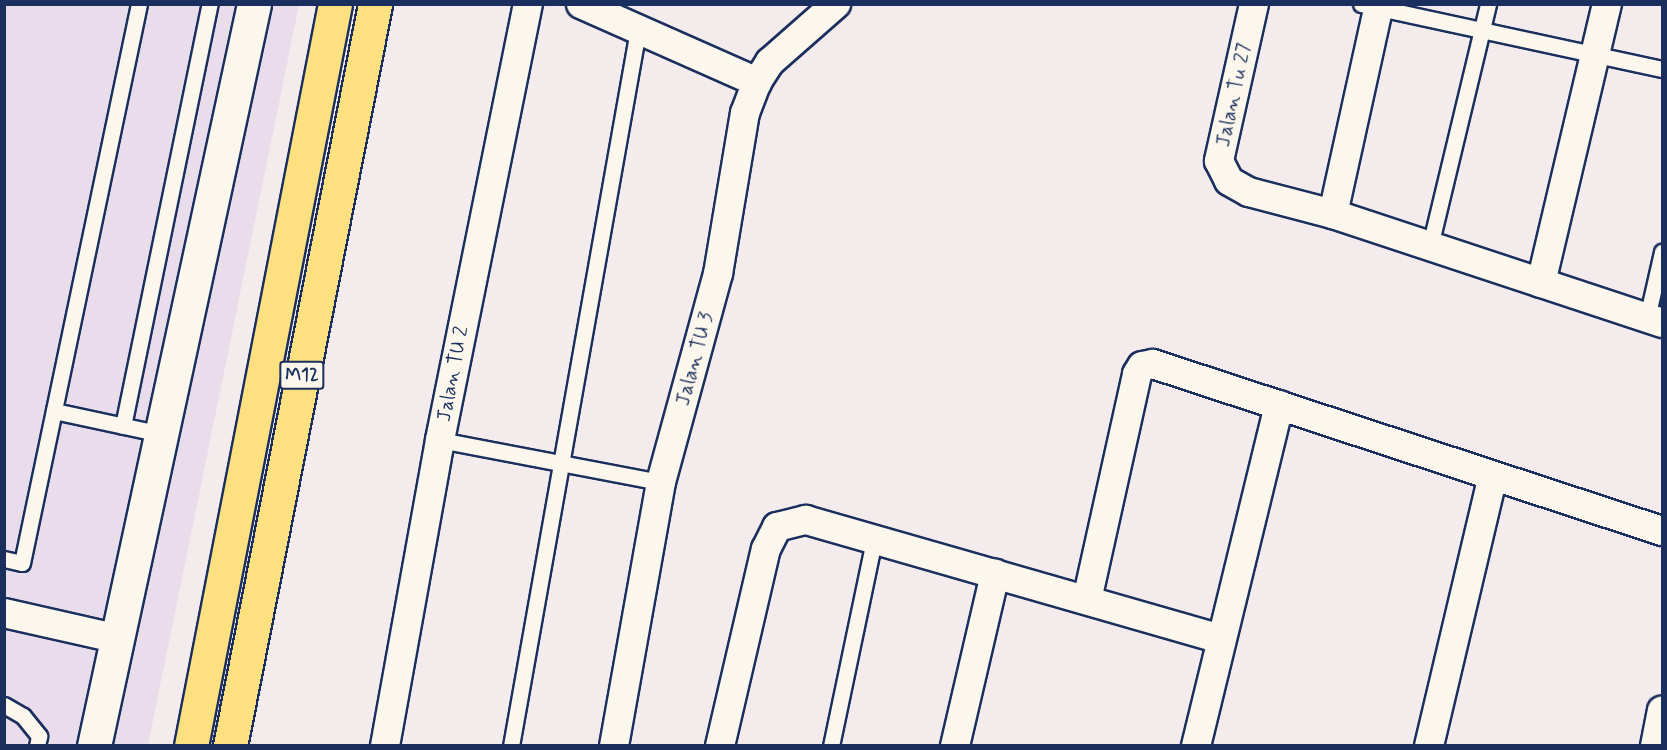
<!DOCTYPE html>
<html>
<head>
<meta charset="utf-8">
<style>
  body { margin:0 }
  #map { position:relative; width:1667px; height:750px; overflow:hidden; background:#f3ebec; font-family:Mynerve,sans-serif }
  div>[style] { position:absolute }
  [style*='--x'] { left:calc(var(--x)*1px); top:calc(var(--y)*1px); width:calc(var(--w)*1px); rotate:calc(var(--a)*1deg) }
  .built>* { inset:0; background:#eaddeb }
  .roads { filter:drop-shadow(2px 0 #1b2f5e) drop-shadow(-2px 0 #1b2f5e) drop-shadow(0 2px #1b2f5e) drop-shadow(0 -2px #1b2f5e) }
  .lane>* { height:15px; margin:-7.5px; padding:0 7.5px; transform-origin:7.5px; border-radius:7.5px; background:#fbf7ec }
  .street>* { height:28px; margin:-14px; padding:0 14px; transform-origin:14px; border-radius:14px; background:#fbf7ec }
  .secondary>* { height:33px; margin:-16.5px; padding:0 16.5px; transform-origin:16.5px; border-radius:16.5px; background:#fbf7ec }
  .primary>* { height:33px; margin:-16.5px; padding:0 16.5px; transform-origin:16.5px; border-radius:16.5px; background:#fde080 }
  span { translate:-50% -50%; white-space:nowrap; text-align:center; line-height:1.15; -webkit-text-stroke:4.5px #fbf7ec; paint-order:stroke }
  .shield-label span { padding:2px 4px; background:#fbf7ec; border:2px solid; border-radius:4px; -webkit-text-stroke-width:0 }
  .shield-label { font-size:18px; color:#1b2f5e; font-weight:700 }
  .street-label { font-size:20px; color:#1b2f5e }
  .frame { position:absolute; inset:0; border:6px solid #1b2f5e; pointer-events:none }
</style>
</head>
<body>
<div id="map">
  <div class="built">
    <div style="clip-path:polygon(4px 5px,299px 5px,148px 745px,5px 745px)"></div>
  </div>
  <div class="roads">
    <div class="lane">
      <div style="--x:1361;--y:4;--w:308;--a:12.2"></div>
      <div style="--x:1430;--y:246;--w:249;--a:-76.5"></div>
      <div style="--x:1647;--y:318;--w:68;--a:-77.2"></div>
      <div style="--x:54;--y:411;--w:109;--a:12.1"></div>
      <div style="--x:123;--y:426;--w:431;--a:-78.4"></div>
      <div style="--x:440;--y:440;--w:225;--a:10.8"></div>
      <div style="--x:4;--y:559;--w:18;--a:13"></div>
      <div style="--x:22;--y:563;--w:571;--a:-78.18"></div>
      <div style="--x:4;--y:705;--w:22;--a:30"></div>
      <div style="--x:23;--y:716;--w:26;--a:51"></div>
      <div style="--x:39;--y:736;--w:10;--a:101"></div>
      <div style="--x:511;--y:746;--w:727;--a:-79.94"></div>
      <div style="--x:831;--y:746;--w:210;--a:-78.2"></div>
    </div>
    <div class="street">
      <div style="--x:581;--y:4;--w:193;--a:23.9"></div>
      <div style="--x:1254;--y:4;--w:161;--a:102.6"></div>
      <div style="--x:1219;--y:161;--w:22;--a:63"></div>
      <div style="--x:1229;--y:181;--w:23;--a:29"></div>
      <div style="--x:1249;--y:192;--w:87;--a:14.7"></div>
      <div style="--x:1333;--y:214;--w:347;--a:18.3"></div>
      <div style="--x:1333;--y:214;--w:215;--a:-77.6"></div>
      <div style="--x:1541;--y:283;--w:287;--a:-76.7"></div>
      <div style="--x:1087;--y:600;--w:231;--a:-77.5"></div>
      <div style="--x:1137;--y:374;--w:9;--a:-58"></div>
      <div style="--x:1142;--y:366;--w:11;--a:-10"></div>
      <div style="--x:1153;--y:364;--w:536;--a:18.16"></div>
      <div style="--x:4;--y:613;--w:114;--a:12.7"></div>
      <div style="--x:385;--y:746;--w:311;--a:-79.8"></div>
      <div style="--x:440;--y:440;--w:445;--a:-78.6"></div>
      <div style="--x:614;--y:746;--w:268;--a:-79.9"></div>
      <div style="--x:661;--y:482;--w:216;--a:-74.7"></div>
      <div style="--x:718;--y:274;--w:163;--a:-80.5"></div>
      <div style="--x:745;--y:113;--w:33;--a:-69"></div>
      <div style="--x:757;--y:82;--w:24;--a:-57"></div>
      <div style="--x:770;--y:62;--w:88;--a:-41.3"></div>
      <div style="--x:720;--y:746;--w:202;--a:-76.9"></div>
      <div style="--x:766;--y:549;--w:25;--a:-63"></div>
      <div style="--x:777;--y:527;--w:30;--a:-14"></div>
      <div style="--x:806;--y:520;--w:432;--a:16"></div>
      <div style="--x:955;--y:746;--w:177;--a:-76.9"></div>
      <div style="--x:1196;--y:746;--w:351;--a:-76.3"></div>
      <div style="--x:1429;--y:746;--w:277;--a:-76.7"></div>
      <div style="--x:1655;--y:746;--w:36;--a:-79"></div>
    </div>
    <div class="secondary">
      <div style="--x:94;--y:746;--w:759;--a:-77.83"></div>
    </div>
    <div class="primary">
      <div style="--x:191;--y:746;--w:756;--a:-79.02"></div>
      <div style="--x:230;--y:746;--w:756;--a:-78.94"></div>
    </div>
  </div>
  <div class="shield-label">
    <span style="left:302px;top:375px">M12</span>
  </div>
  <div class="street-label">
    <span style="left:1234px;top:95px;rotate:-78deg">Jalan Tu 27</span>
    <span style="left:695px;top:359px;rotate:-75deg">Jalan TU 3</span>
    <span style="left:453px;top:374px;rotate:-79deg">Jalan TU 2</span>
  </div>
  <div class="frame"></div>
</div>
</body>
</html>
